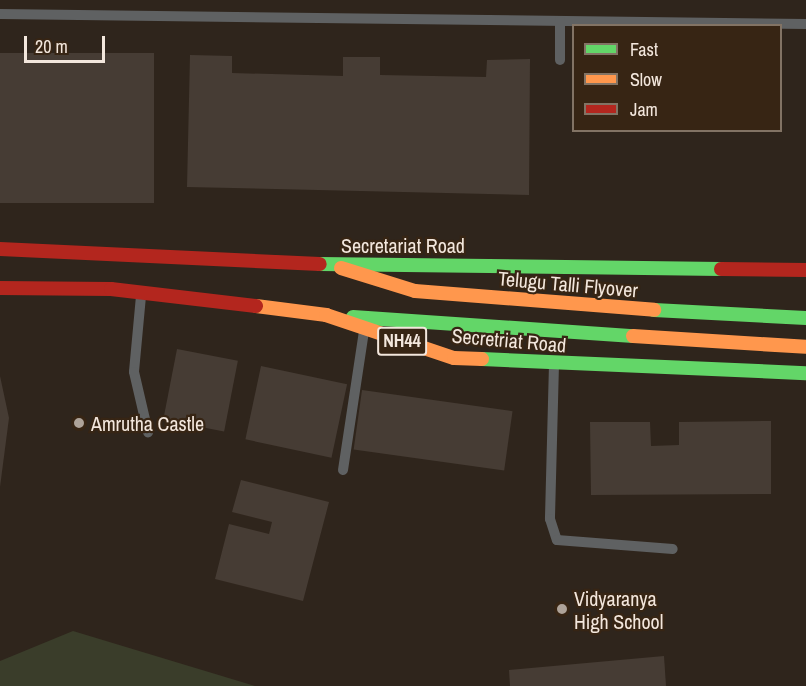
<!DOCTYPE html>
<html>
<head>
<meta charset="utf-8">
<style>
  body { margin:0 }
  #map { position:relative; width:806px; height:686px; overflow:hidden; background:#2f251c; font-family:"Archivo Narrow",sans-serif }
  div>[style] { position:absolute }
  [style*='--x'] { left:calc(var(--x)*1px); top:calc(var(--y)*1px); width:calc(var(--w)*1px); rotate:calc(var(--a)*1deg) }
  .green>* { inset:0; background:#3a3d2a }
  .building>* { inset:0; background:#463c34; transform-origin:0 0 }
  .lane>* { height:10px; margin:-5px; padding:0 5px; transform-origin:5px; border-radius:5px; background:#5f6162 }
  .fast>* { height:14px; margin:-7px; padding:0 7px; transform-origin:7px; border-radius:7px; background:#63d668 }
  .slow>* { height:14px; margin:-7px; padding:0 7px; transform-origin:7px; border-radius:7px; background:#ff974d }
  .jam>* { height:14px; margin:-7px; padding:0 7px; transform-origin:7px; border-radius:7px; background:#b3261e }
  .dots>* { width:16px; height:16px; translate:-50% -50%; box-sizing:border-box; border:3px solid #372514; border-radius:50% }
  span { translate:-50% -50%; white-space:nowrap; text-align:center; line-height:1.15; -webkit-text-stroke:4.5px #372514; paint-order:stroke }
  .shield-label span { padding:2px 4px; background:#372514; border:2px solid; border-radius:4px; -webkit-text-stroke-width:0 }
  .shield-label { font-size:18px; color:#f3e7dd; font-weight:700 }
  .street-label { font-size:20px; color:#f3e7dd }
  .poi-label { font-size:20px; color:#f3e7dd }
  .left { translate:0 -50%; text-align:left }
  .legend { position:absolute; left:572px; top:24px; width:210px; height:108px; box-sizing:border-box; background:#372514; border:2px solid #827364; margin:0; padding:8px 10px; list-style:none; font-size:18px; color:#f3e7dd }
  .legend li { display:flex; align-items:center; gap:12px; height:30px }
  .legend b { width:30px; border:2px solid #827364 }
  .scale { position:absolute; left:24px; top:36px; width:81px; height:27px; box-sizing:border-box; border:3px solid #f3e7dd; border-top:0; padding-left:8px; font-size:18px; line-height:21px; white-space:nowrap; color:#f3e7dd; -webkit-text-stroke:4px #372514; paint-order:stroke }
</style>
</head>
<body>
<div id="map">
  <div class="green">
    <div style="clip-path:polygon(73px 631px,255px 686px,0 686px,0 661px)"></div>
  </div>
  <div class="building">
    <div style="left:0;top:53px;width:154px;height:150px"></div>
    <div style="clip-path:polygon(190px 55px,232px 56px,232px 73px,343px 76px,343px 57px,380px 57px,380px 75px,486px 77px,487px 60px,530px 59px,529px 195px,187px 187px)"></div>
    <div style="left:177px;top:349px;width:62px;height:72px;rotate:11deg"></div>
    <div style="left:261px;top:366px;width:88px;height:75px;rotate:12deg"></div>
    <div style="clip-path:polygon(0 376px,9px 418px,0 487px)"></div>
    <div style="left:362px;top:390px;width:152px;height:60px;rotate:8deg"></div>
    <div style="clip-path:polygon(771px 421px,771px 494px,591px 495px,590px 422px,650px 422px,651px 446px,679px 445px,679px 422px)"></div>
    <div style="clip-path:polygon(241px 480px,329px 502px,303px 601px,215px 579px,229px 524px,269px 534px,272px 522px,232px 512px)"></div>
    <div style="clip-path:polygon(664px 656px,666px 686px,510px 686px,509px 670px)"></div>
  </div>
  <div class="lane">
    <div style="--x:0;--y:14;--w:806;--a:0.71"></div>
    <div style="--x:560;--y:60;--w:39;--a:-90"></div>
    <div style="--x:141;--y:296;--w:76;--a:95.3"></div>
    <div style="--x:134;--y:372;--w:62;--a:76.9"></div>
    <div style="--x:554;--y:364;--w:155;--a:91.5"></div>
    <div style="--x:550;--y:519;--w:22;--a:72"></div>
    <div style="--x:557;--y:540;--w:116;--a:4.4"></div>
    <div style="--x:343;--y:470;--w:141;--a:-81.4"></div>
  </div>
  <div class="fast">
    <div style="--x:320;--y:264;--w:401;--a:0.7"></div>
    <div style="--x:654;--y:310;--w:152;--a:3"></div>
    <div style="--x:353;--y:317;--w:281;--a:3.9"></div>
    <div style="--x:482;--y:359;--w:324;--a:2.5"></div>
  </div>
  <div class="slow">
    <div style="--x:341;--y:268;--w:77;--a:17.3"></div>
    <div style="--x:415;--y:291;--w:240;--a:4.5"></div>
    <div style="--x:256;--y:306;--w:71;--a:7.3"></div>
    <div style="--x:326;--y:315;--w:135;--a:18.6"></div>
    <div style="--x:454;--y:358;--w:28;--a:2"></div>
    <div style="--x:633;--y:336;--w:173;--a:3.6"></div>
  </div>
  <div class="jam">
    <div style="--x:0;--y:249;--w:320;--a:2.7"></div>
    <div style="--x:721;--y:269;--w:85;--a:0.7"></div>
    <div style="--x:0;--y:288;--w:111;--a:0.5"></div>
    <div style="--x:111;--y:289;--w:146;--a:6.7"></div>
  </div>
  <div class="dots">
    <div style="left:79px;top:423px;background:#aea399"></div>
    <div style="left:562px;top:609px;background:#aea399"></div>
  </div>
  <div class="shield-label">
    <span style="left:402px;top:341px">NH44</span>
  </div>
  <div class="street-label">
    <span style="left:403px;top:245px">Secretariat Road</span>
    <span style="left:568px;top:284px;rotate:5deg">Telugu Talli Flyover</span>
    <span style="left:509px;top:340px;rotate:5deg">Secretriat Road</span>
  </div>
  <div class="poi-label">
    <span class="left" style="left:91px;top:423px">Amrutha Castle</span>
    <span class="left" style="left:574px;top:610px">Vidyaranya<br>High School</span>
  </div>
  <ul class="legend">
  <li><b style="height:8px;background:#63d668"></b>Fast</li>
  <li><b style="height:8px;background:#ff974d"></b>Slow</li>
  <li><b style="height:8px;background:#b3261e"></b>Jam</li>
  </ul>
  <div class="scale">20 m</div>
</div>
</body>
</html>
